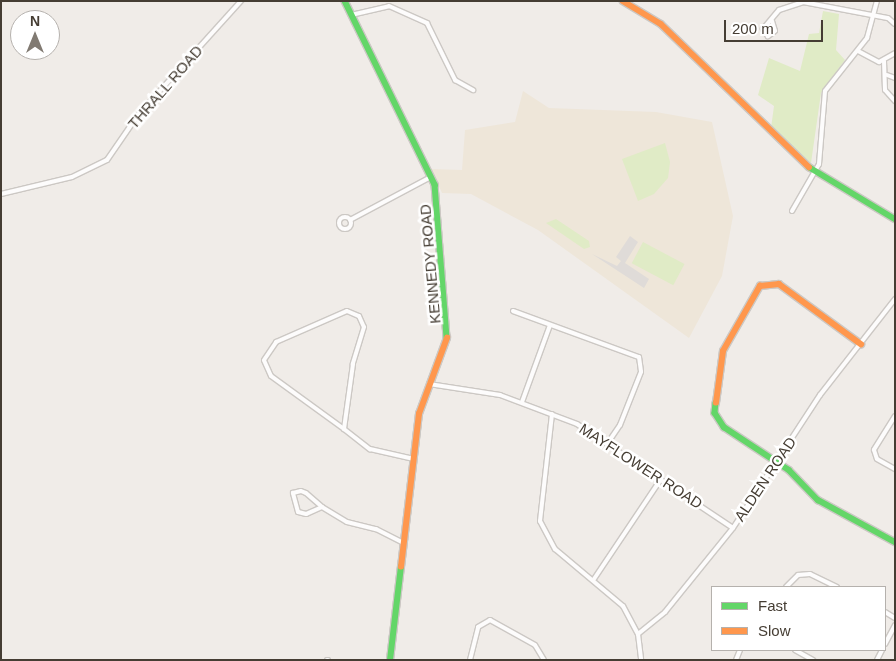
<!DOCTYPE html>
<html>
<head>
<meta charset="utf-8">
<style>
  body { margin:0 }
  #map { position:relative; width:896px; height:661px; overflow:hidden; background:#f0ece8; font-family:Arial,sans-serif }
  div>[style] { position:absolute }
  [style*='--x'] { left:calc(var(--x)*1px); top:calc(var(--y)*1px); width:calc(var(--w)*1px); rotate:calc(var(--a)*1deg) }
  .education>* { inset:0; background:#eee6d9 }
  .green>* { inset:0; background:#e0ebc6; transform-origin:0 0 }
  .parking>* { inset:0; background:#dfdbd8 }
  .roads { filter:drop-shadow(1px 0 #ccc8c4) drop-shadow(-1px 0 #ccc8c4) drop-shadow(0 1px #ccc8c4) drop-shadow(0 -1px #ccc8c4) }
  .street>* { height:4px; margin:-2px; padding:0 2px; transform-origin:2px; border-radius:2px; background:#fdfcfc }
  .street>.ring { margin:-2px; padding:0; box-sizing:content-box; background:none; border:4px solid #fdfcfc; border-radius:50% }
  .fast>* { height:5.5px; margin:-2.75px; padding:0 2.75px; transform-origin:2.75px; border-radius:2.75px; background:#63d668 }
  .slow>* { height:5.5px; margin:-2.75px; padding:0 2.75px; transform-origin:2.75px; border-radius:2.75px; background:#ff974d }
  span { translate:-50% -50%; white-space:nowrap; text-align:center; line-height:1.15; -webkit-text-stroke:5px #fff; paint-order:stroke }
  .street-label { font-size:15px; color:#453d33 }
  .frame { position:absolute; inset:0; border:2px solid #453d33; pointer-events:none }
  .legend { position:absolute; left:711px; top:586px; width:175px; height:65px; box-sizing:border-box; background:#fff; border:1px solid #b5b1ad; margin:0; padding:6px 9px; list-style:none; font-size:15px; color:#453d33 }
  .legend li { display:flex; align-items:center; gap:10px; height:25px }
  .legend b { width:25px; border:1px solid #b5b1ad }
  .north { position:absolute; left:10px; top:10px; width:50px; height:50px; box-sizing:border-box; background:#fff; border:1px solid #b5b1ad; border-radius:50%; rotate:0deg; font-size:14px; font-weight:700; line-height:20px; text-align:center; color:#453d33 }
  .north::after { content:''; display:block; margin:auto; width:18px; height:22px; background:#817a72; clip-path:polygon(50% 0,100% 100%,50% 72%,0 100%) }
  .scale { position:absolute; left:724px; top:20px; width:99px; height:22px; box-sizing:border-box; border:2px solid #453d33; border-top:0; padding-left:6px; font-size:15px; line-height:18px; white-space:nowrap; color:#453d33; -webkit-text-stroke:4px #fff; paint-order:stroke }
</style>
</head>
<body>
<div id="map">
  <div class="education">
    <div style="clip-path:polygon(523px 91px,549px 108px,656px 112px,712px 122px,733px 216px,722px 276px,689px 338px,538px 230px,471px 194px,442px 193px,431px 169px,462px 170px,465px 130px,515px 122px)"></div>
  </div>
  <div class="green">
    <div style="clip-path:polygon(823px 11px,839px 14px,836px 50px,845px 60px,821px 93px,811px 163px,771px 128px,774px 106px,758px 95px,769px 58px,800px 71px,809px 34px,819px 33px)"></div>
    <div style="clip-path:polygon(665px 143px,670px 162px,668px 178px,654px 194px,638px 201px,622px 159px)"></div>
    <div style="clip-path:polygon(556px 219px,589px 241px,590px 247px,584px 249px,546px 223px)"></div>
    <div style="left:643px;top:242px;width:47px;height:24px;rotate:28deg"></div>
  </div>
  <div class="parking">
    <div style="clip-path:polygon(630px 236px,638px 242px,625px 263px,649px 279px,644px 288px,592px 254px,617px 266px,621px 261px,616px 257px)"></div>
  </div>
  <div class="roads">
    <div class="street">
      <div style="--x:351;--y:15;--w:39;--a:-13"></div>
      <div style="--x:389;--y:6;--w:42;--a:24.1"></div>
      <div style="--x:427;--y:23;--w:64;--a:63.8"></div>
      <div style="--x:455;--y:80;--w:21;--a:29"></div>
      <div style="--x:772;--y:21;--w:10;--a:73"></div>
      <div style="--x:775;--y:31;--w:9;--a:144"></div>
      <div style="--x:768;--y:36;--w:9;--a:-126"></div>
      <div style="--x:763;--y:29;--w:25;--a:-50"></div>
      <div style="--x:779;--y:10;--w:25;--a:-18"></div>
      <div style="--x:803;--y:2;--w:86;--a:10.7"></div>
      <div style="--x:888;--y:18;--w:9;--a:41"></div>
      <div style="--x:858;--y:51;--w:24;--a:28"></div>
      <div style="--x:879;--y:62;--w:18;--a:-29"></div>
      <div style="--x:884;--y:61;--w:29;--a:88"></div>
      <div style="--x:885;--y:90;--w:15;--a:48"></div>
      <div style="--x:887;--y:75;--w:9;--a:21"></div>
      <div style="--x:1;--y:194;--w:73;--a:-13.5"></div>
      <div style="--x:72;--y:177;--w:39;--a:-26"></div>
      <div style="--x:107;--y:160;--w:55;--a:-55.4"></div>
      <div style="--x:138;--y:115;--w:154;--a:-47.9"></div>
      <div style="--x:792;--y:211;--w:54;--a:-60.1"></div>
      <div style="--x:819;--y:164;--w:73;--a:-85.3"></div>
      <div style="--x:825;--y:91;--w:68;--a:-51.6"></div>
      <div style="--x:867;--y:38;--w:38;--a:-75"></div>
      <div class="ring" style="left:339px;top:217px;width:8px;height:8px"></div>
      <div style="--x:350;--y:220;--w:92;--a:-28"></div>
      <div style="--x:347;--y:311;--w:13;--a:23"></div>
      <div style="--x:359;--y:316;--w:12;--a:66"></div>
      <div style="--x:364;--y:327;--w:39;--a:107"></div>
      <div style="--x:353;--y:364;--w:66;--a:97.9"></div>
      <div style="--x:344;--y:429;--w:90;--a:-144"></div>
      <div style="--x:271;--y:376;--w:17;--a:-114"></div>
      <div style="--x:264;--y:360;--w:22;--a:-56"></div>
      <div style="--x:276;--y:342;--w:77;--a:-23.6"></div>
      <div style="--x:513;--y:311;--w:134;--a:20.1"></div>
      <div style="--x:639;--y:357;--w:15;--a:82"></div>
      <div style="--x:641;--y:372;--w:57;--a:111.6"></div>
      <div style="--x:620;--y:425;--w:22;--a:124"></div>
      <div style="--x:429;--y:384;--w:72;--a:8.8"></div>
      <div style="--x:500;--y:395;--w:82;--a:20.6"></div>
      <div style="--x:577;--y:424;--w:187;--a:33.7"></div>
      <div style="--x:522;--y:402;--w:82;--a:-70"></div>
      <div style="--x:552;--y:414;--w:108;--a:96.4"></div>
      <div style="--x:540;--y:521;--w:32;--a:62"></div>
      <div style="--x:555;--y:549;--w:89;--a:40"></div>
      <div style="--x:623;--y:606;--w:32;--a:62"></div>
      <div style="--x:638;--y:634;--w:26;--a:83"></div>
      <div style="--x:895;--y:416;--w:40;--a:122"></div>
      <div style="--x:874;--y:450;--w:9;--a:72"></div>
      <div style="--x:877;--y:459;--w:21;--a:29"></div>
      <div style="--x:344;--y:429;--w:33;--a:38"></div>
      <div style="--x:370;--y:449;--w:45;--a:12.8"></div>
      <div style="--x:301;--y:491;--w:5;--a:22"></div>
      <div style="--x:306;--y:493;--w:21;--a:41"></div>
      <div style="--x:322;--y:507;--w:17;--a:156"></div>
      <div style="--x:306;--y:514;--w:8;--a:-166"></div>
      <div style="--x:298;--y:512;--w:20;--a:-105"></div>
      <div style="--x:293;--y:493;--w:8;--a:-14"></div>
      <div style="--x:322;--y:507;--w:29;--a:31"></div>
      <div style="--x:347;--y:522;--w:30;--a:14"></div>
      <div style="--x:376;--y:529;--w:31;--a:27"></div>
      <div style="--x:594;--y:579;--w:120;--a:-56.2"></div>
      <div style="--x:786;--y:587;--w:17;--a:-45"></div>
      <div style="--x:798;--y:575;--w:12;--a:-5"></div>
      <div style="--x:810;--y:574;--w:30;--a:26"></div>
      <div style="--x:885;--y:612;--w:12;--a:31"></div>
      <div style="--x:638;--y:634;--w:35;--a:-39"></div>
      <div style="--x:665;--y:612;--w:108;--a:-51"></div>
      <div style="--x:733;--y:528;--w:159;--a:-56.8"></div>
      <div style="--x:820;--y:395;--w:122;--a:-52"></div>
      <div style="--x:885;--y:644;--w:21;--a:-62"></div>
      <div style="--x:795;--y:650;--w:21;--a:29"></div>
      <div style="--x:327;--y:660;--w:1;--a:0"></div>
      <div style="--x:470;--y:660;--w:34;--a:-76"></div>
      <div style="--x:478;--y:627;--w:14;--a:-30"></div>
      <div style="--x:490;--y:620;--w:51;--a:29.1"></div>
      <div style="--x:535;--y:645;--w:17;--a:59"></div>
      <div style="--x:736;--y:660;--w:11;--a:-68"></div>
      <div style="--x:877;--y:660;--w:11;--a:-63"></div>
    </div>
    <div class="fast">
      <div style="--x:345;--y:1;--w:205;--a:63.9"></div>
      <div style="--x:435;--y:185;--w:153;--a:85.5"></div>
      <div style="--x:809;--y:167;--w:100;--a:31.2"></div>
      <div style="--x:716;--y:403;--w:10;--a:96"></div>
      <div style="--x:715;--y:413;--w:17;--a:57"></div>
      <div style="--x:724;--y:427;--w:78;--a:33.5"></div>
      <div style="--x:789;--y:470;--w:42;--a:46"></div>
      <div style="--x:818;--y:500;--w:88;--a:28.6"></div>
      <div style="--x:390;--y:660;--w:94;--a:-83.3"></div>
    </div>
    <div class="slow">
      <div style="--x:623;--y:1;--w:44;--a:31.2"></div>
      <div style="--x:661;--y:24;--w:206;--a:44"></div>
      <div style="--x:716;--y:403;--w:52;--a:-82.3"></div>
      <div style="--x:723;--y:351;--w:75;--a:-60.4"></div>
      <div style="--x:760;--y:286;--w:19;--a:-6"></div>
      <div style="--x:779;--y:284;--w:102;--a:36.2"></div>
      <div style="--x:401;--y:567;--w:154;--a:-83.3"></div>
      <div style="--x:419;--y:414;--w:81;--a:-69.8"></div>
    </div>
  </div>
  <div class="street-label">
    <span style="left:165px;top:87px;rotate:-49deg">THRALL ROAD</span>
    <span style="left:430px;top:264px;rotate:-95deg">KENNEDY ROAD</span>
    <span style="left:641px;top:466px;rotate:33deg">MAYFLOWER ROAD</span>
    <span style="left:765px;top:479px;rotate:-56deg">ALDEN ROAD</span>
  </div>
  <div class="frame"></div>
  <ul class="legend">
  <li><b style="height:6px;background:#63d668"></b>Fast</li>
  <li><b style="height:6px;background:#ff974d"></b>Slow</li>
  </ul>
  <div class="north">N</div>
  <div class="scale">200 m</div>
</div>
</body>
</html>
